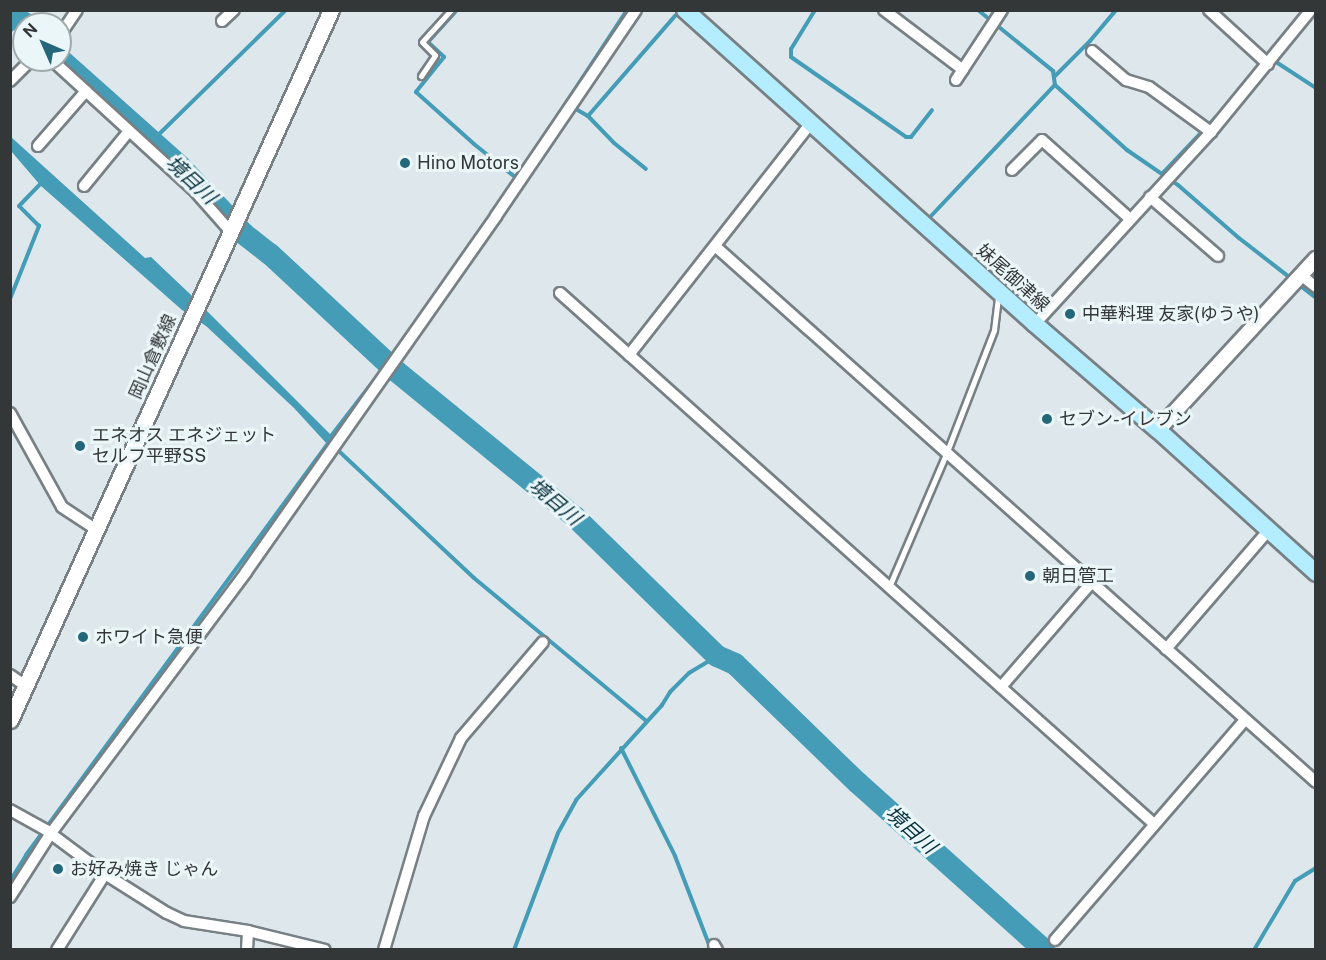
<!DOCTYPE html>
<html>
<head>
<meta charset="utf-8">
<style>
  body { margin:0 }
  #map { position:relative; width:1326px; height:960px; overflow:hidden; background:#dee8ec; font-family:"Public Sans","Noto Sans JP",sans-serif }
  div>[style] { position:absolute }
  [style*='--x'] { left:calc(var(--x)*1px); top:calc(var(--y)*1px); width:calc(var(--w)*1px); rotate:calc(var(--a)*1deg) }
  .water>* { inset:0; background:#459cb6 }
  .stream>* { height:4px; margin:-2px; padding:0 2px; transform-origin:2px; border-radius:2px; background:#459cb6 }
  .river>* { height:22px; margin:-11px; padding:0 11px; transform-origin:11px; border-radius:11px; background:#459cb6 }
  .roads { filter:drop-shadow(2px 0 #778084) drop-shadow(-2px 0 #778084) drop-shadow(0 2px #778084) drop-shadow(0 -2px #778084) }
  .service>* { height:5px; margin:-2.5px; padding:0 2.5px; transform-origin:2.5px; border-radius:2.5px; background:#fff }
  .minor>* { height:10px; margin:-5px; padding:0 5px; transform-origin:5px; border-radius:5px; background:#fff }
  .tertiary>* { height:14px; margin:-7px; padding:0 7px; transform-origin:7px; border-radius:7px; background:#fff }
  .secondary>* { height:15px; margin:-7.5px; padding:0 7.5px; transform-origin:7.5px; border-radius:7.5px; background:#fff }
  .primary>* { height:16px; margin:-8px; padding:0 8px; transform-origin:8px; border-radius:8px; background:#b4edff }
  .dots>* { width:16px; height:16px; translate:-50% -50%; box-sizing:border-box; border:3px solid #ebf6f9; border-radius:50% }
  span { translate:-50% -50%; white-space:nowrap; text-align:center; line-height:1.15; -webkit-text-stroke:6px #ebf6f9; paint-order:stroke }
  .poi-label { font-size:18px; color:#333738 }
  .left { translate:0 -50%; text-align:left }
  .street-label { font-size:18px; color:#333738 }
  .water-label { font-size:20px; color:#052f3b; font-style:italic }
  .frame { position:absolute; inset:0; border:12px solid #333738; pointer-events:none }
  .north { position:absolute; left:12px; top:12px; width:60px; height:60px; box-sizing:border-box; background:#ebf6f9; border:2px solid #a1aaac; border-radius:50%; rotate:315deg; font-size:16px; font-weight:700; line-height:24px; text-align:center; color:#333738 }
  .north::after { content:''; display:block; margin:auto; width:21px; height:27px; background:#25677a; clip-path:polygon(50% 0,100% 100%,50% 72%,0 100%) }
</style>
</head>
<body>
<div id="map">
  <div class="water">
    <div style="clip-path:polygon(11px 137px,145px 258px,151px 257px,190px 294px,331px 435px,327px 444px,294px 408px,206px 326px,182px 310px,41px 186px,11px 151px)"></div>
  </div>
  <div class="stream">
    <div style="--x:457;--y:10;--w:43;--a:132.2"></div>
    <div style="--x:428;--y:42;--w:22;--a:43"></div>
    <div style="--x:444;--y:57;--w:45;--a:128.7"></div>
    <div style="--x:416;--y:92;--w:78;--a:41.9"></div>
    <div style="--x:474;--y:144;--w:53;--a:38.8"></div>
    <div style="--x:815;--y:10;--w:46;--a:121.6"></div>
    <div style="--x:791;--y:49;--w:8;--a:90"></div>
    <div style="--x:791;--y:57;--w:140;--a:34.8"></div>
    <div style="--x:906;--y:137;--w:5;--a:0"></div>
    <div style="--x:911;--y:137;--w:34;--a:-52"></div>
    <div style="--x:978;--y:10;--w:97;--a:39.1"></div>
    <div style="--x:1053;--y:71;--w:14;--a:82"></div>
    <div style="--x:1055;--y:85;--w:97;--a:42.1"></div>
    <div style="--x:1127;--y:150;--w:62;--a:34.5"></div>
    <div style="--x:1178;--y:185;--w:81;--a:41"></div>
    <div style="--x:1239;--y:238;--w:98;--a:37.9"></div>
    <div style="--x:10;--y:31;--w:15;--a:-42"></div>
    <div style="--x:1273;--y:60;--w:51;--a:33.1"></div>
    <div style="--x:1054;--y:77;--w:51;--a:-45"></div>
    <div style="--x:1090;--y:41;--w:40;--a:-50"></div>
    <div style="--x:574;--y:108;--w:16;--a:30"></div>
    <div style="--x:588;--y:116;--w:37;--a:46"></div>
    <div style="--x:614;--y:143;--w:41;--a:39.1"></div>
    <div style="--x:588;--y:116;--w:133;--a:-49"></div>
    <div style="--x:151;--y:142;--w:189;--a:-44.4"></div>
    <div style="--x:1162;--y:174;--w:80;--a:-46.5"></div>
    <div style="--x:514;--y:182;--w:206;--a:-56.7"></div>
    <div style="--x:931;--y:216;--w:180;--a:-46.6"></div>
    <div style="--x:10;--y:299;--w:79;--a:-68.3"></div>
    <div style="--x:39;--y:226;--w:28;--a:-135"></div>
    <div style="--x:19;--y:206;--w:35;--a:-46"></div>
    <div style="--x:326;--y:439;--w:203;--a:43.2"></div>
    <div style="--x:474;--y:578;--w:224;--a:39.7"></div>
    <div style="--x:328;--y:440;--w:82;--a:-52.4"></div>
    <div style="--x:621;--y:748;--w:121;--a:63.4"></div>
    <div style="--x:675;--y:856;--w:101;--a:69"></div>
    <div style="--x:10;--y:881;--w:31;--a:-58"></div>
    <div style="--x:26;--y:855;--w:512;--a:-53.73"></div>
    <div style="--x:514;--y:950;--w:125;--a:-69.4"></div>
    <div style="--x:558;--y:833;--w:38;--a:-61"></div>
    <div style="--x:576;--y:800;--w:128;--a:-47.8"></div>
    <div style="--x:662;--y:705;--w:15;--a:-58"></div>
    <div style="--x:670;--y:692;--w:27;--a:-45"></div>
    <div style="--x:689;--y:673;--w:33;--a:-31"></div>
    <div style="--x:1254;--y:950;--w:80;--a:-59.3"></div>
    <div style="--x:1295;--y:881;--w:25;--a:-32"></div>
  </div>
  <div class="river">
    <div style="--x:10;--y:14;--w:19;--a:32"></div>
    <div style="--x:60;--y:59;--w:161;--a:41.7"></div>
    <div style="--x:180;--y:166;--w:93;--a:46.7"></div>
    <div style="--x:244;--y:234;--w:33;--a:38"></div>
    <div style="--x:270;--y:254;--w:172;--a:42.9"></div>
    <div style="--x:396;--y:371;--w:232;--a:39.2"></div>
    <div style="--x:576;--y:518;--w:197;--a:44.4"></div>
    <div style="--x:717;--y:656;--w:20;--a:24"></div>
    <div style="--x:735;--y:664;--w:171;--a:44.1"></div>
    <div style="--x:858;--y:783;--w:250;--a:41.9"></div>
  </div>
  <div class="roads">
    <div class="service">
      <div style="--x:421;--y:76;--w:25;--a:-56"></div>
      <div style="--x:435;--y:55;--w:18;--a:-135"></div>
      <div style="--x:422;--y:42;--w:43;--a:-47.8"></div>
      <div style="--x:889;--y:587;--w:145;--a:-66.8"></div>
      <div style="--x:946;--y:454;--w:133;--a:-68.8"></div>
      <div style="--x:994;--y:330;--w:35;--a:-83"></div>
    </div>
    <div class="minor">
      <div style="--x:884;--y:10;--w:99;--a:37.2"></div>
      <div style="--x:1209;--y:10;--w:80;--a:42.5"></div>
      <div style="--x:222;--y:21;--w:16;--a:-43"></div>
      <div style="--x:60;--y:35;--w:30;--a:-56"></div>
      <div style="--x:1092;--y:51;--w:45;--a:40.5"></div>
      <div style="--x:1126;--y:80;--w:24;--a:17"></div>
      <div style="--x:1149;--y:87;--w:77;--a:36"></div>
      <div style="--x:52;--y:60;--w:191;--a:42.5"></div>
      <div style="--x:193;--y:189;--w:57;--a:48.5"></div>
      <div style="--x:956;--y:80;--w:84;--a:-56.7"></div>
      <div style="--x:10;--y:81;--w:30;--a:-45"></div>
      <div style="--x:38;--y:146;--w:73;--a:-48.9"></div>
      <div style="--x:1012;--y:170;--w:42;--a:-45"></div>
      <div style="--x:1042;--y:140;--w:118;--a:41.9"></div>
      <div style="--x:84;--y:186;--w:71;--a:-50.7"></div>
      <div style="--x:1150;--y:197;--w:90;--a:40.9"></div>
      <div style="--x:715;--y:246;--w:805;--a:41.73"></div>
      <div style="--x:1301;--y:275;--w:19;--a:39"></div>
      <div style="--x:560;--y:293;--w:797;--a:41.79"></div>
      <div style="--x:1035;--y:324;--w:260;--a:-47.5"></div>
      <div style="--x:1211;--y:132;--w:158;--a:-50.7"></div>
      <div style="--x:629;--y:355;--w:296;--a:-51.9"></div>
      <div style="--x:10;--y:413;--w:107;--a:61"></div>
      <div style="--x:62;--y:507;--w:42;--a:33.3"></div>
      <div style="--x:1166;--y:649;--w:156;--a:-49.2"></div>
      <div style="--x:10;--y:675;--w:19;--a:35"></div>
      <div style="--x:1001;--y:687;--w:138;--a:-49.1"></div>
      <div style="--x:10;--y:810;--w:41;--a:29.1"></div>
      <div style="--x:46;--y:830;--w:74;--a:36.7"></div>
      <div style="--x:105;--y:874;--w:73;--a:32.2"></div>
      <div style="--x:167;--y:913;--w:19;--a:25"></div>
      <div style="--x:184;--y:921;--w:65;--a:8.9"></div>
      <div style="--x:248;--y:931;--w:79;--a:13.9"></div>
      <div style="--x:10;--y:897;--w:76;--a:-57.4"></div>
      <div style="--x:51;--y:833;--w:326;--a:-53.2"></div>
      <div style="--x:246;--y:572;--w:435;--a:-54.9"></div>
      <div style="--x:496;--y:216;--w:249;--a:-55.8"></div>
      <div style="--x:1055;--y:940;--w:291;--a:-49.2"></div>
      <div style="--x:714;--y:945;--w:6;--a:59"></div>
      <div style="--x:57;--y:950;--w:90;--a:-57.7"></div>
      <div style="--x:247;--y:950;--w:19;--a:-87"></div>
      <div style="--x:384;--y:950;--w:140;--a:-73.4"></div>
      <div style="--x:424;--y:816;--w:86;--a:-64.6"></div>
      <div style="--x:461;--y:738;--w:126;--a:-49.5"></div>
    </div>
    <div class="tertiary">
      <div style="--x:1158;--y:430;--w:233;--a:-47.3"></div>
    </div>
    <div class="secondary">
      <div style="--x:10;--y:720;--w:779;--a:-65.67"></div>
    </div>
    <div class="primary">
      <div style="--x:685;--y:10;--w:470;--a:41.9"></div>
      <div style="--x:1035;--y:324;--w:162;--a:40.8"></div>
      <div style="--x:1158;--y:430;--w:213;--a:42.1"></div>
    </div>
  </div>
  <div class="dots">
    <div style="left:405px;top:163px;background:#25677a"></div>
    <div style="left:1070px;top:314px;background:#25677a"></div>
    <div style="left:1047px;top:419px;background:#25677a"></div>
    <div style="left:80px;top:446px;background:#25677a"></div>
    <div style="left:1030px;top:576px;background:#25677a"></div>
    <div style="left:83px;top:637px;background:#25677a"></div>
    <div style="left:58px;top:869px;background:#25677a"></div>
  </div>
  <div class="poi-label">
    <span class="left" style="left:417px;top:163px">Hino Motors</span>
    <span class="left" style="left:1082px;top:314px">中華料理 友家(ゆうや)</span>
    <span class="left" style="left:1059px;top:419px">セブン-イレブン</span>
    <span class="left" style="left:92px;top:446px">エネオス エネジェット<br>セルフ平野SS</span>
    <span class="left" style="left:1042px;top:576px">朝日管工</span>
    <span class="left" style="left:95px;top:637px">ホワイト急便</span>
    <span class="left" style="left:70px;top:869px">お好み焼き じゃん</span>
  </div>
  <div class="street-label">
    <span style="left:1013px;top:278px;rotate:42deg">妹尾御津線</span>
    <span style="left:153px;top:357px;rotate:-66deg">岡山倉敷線</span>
  </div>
  <div class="water-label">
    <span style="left:191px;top:180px;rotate:43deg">境目川</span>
    <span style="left:555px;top:502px;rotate:40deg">境目川</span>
    <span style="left:911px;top:830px;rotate:42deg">境目川</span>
  </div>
  <div class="frame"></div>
  <div class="north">N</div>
</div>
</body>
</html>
